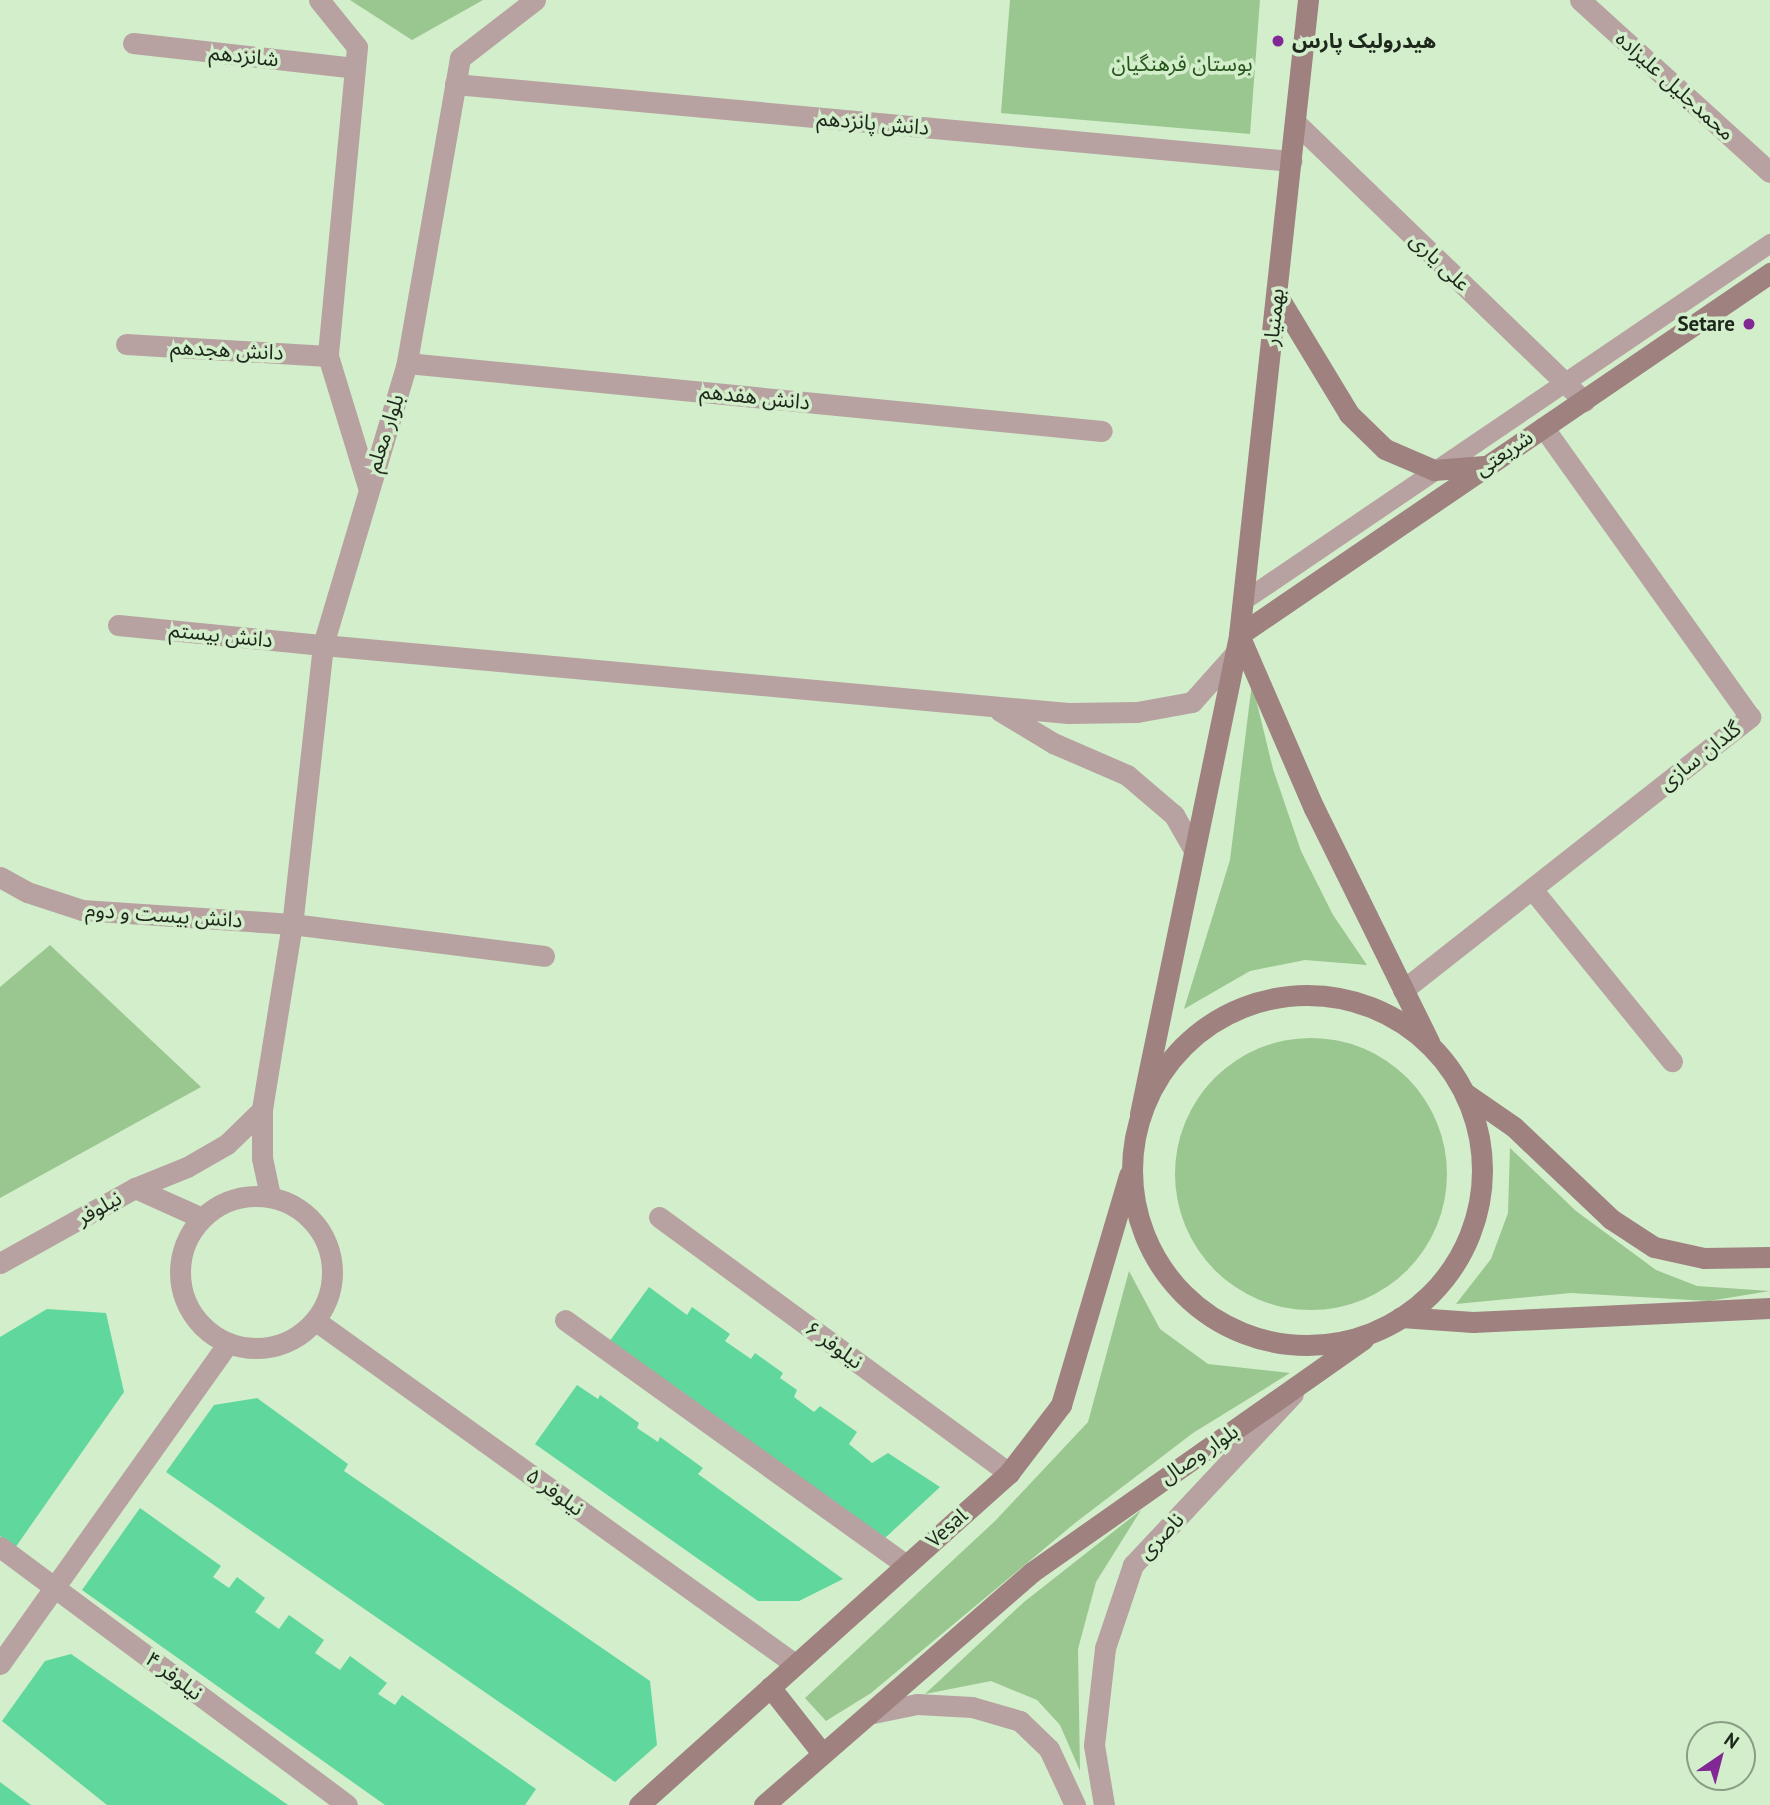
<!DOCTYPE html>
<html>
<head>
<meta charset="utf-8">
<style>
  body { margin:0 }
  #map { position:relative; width:1770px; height:1805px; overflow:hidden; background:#d2eecb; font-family:"PT Sans","Noto Sans Arabic",sans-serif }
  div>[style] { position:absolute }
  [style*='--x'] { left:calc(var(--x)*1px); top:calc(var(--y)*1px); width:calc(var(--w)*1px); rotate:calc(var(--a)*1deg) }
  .green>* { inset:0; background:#9ac690 }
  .round { border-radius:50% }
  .building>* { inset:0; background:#60d79d }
  .service>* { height:19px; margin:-9.5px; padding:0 9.5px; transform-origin:9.5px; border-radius:9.5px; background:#b7a2a1 }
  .minor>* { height:21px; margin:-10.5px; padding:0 10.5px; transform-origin:10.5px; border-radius:10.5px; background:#b7a2a1 }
  .minor>.ring { margin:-10.5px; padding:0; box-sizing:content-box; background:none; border:21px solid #b7a2a1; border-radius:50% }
  .tertiary>* { height:21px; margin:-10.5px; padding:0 10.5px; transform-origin:10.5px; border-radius:10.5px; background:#b7a2a1 }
  .secondary>* { height:21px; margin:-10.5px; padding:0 10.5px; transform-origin:10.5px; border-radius:10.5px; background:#9f8180 }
  .secondary>.ring { margin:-10.5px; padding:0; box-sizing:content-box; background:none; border:21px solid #9f8180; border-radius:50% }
  .dots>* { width:19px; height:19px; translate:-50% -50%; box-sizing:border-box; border:4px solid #d2eecb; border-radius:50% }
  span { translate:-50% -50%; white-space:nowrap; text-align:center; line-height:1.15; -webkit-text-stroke:7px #d2eecb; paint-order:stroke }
  .poi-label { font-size:21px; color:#1d271b; font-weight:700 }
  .left { translate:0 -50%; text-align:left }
  .right { translate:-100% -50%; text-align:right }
  .street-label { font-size:21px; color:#1d271b }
  .park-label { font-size:21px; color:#27541b }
  .north { position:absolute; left:1686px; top:1721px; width:70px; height:70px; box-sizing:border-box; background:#d2eecb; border:2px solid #8a9e85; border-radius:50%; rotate:35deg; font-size:19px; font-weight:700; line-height:28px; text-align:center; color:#1d271b }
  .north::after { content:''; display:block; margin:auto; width:24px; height:32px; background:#822895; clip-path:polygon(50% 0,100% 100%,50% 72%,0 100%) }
</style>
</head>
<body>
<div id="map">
  <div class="green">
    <div style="clip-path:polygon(350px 0,483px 0,412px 40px)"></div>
    <div style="clip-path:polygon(1010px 0,1260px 0,1250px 134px,1001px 113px)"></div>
    <div style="clip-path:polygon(1252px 683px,1273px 769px,1301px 851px,1333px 915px,1367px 965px,1305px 960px,1250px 971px,1184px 1009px,1230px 860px)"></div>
    <div style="clip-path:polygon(50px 945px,201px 1087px,0 1198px,0 987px)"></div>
    <div class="round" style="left:1175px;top:1038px;width:272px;height:272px"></div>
    <div style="clip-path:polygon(1510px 1148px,1576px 1211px,1656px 1270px,1697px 1286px,1770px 1291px,1709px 1301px,1571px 1293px,1456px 1304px,1491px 1259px,1508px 1213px)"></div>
    <div style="clip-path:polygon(1129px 1271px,1160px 1329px,1208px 1364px,1290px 1373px,1193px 1433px,1075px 1523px,871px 1693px,826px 1721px,805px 1698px,995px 1521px,1088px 1422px)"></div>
    <div style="clip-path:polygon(1141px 1510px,1096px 1582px,1078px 1649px,1080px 1771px,1060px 1725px,1037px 1700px,991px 1681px,925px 1694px,1024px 1602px)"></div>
  </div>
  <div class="building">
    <div style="clip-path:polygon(649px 1287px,687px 1315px,692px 1307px,730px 1334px,725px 1341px,751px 1359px,755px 1353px,783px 1373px,780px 1378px,797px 1390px,794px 1397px,814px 1412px,820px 1406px,857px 1432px,849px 1444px,872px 1463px,888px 1453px,940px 1487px,885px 1538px,609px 1342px)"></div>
    <div style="clip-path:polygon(47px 1309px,106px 1313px,124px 1392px,15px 1548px,0 1536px,0 1337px)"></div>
    <div style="clip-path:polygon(577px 1385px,598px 1399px,600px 1395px,639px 1423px,637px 1428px,658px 1442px,660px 1437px,703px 1468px,698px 1474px,843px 1579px,799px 1601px,758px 1601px,535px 1444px)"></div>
    <div style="clip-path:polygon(257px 1398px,348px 1464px,344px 1471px,650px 1681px,657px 1745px,615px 1782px,166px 1472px,214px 1405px)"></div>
    <div style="clip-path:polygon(140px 1508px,221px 1566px,213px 1577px,229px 1588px,237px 1577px,265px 1598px,255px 1612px,279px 1629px,289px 1615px,324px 1640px,315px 1653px,340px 1670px,350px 1656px,387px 1683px,378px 1694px,395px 1705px,402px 1695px,536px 1789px,525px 1805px,385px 1805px,82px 1590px)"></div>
    <div style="clip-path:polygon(71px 1654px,288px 1805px,107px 1805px,2px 1721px,45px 1661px)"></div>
    <div style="clip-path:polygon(0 1782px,31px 1805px,0 1805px)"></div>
  </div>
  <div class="service">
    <div style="--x:1244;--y:600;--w:636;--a:-34.17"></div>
  </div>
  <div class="minor">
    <div style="--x:1580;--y:0;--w:256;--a:42.2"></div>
    <div style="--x:133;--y:43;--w:223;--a:6.4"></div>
    <div style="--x:455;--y:84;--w:840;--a:5.26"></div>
    <div style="--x:1295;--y:122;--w:402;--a:44"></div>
    <div style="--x:126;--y:344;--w:202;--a:3.4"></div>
    <div style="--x:407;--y:363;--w:698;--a:5.59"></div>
    <div style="--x:118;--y:625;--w:206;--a:5.6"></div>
    <div style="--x:323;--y:645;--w:281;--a:96.3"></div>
    <div style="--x:292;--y:924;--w:188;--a:99.2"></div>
    <div style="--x:262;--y:1110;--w:48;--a:90"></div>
    <div style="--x:262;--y:1158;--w:39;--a:78"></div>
    <div style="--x:0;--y:877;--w:31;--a:29"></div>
    <div style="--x:27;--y:892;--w:58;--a:18.1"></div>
    <div style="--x:82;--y:910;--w:210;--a:3.8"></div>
    <div style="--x:292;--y:924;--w:254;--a:7.2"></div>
    <div style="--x:1532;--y:889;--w:222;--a:50.9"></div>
    <div style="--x:1403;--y:990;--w:442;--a:-38.2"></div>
    <div style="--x:1750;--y:717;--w:356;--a:-125.5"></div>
    <div style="--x:135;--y:1188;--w:56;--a:-22"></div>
    <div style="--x:187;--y:1167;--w:46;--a:-29.9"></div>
    <div style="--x:227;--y:1144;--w:49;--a:-44.2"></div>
    <div class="ring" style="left:180px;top:1196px;width:131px;height:131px"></div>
    <div style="--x:659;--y:1217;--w:434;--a:36.2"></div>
    <div style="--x:0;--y:1263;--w:154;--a:-29.1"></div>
    <div style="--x:135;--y:1188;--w:73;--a:24.1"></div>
    <div style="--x:565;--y:1320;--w:420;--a:35.7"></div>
    <div style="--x:316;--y:1321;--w:589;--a:35.61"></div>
    <div style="--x:0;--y:1547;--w:432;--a:36.6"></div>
    <div style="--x:0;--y:1664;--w:394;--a:-54.6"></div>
  </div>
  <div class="tertiary">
    <div style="--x:319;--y:0;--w:60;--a:51"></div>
    <div style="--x:357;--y:47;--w:310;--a:95.4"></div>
    <div style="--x:328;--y:356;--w:137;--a:73"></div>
    <div style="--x:535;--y:0;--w:95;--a:142.3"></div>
    <div style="--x:460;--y:58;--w:310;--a:99.9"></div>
    <div style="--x:407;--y:363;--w:294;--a:106.6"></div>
    <div style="--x:323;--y:645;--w:748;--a:5.22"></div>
    <div style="--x:1068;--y:713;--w:69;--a:-0.8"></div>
    <div style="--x:1137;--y:712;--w:56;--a:-10.3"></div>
    <div style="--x:1192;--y:702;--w:62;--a:-48.3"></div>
    <div style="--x:1000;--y:711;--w:62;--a:31.1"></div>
    <div style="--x:1053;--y:743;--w:81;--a:23.4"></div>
    <div style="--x:1127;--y:775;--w:62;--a:40.4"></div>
    <div style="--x:1174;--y:815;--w:40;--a:60.3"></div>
    <div style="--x:873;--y:1713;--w:45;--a:-11.6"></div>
    <div style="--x:917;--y:1704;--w:55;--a:3.1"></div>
    <div style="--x:972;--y:1707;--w:50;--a:16.3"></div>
    <div style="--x:1020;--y:1721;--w:40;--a:44"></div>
    <div style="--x:1049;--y:1749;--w:62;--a:65.1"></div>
    <div style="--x:1104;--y:1805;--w:61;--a:-99.5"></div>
    <div style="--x:1094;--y:1745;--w:98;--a:-83.5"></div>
    <div style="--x:1105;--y:1648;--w:88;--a:-71.4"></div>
    <div style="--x:1133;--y:1565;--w:234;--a:-46.9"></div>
  </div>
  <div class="secondary">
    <div style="--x:1277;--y:295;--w:139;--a:58.8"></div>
    <div style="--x:1349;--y:414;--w:50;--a:44.2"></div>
    <div style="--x:1385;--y:449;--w:53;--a:23.2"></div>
    <div style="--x:1434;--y:470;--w:50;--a:-4.6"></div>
    <div style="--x:1239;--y:635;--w:643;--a:-34.28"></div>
    <div style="--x:1239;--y:635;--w:189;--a:66.6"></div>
    <div style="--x:1314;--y:808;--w:261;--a:63.8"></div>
    <div class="ring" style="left:1132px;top:995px;width:329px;height:329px"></div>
    <div style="--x:1465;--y:1093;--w:60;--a:34.8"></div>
    <div style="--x:1514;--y:1127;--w:134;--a:43.5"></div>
    <div style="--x:1611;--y:1219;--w:51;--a:33.1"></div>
    <div style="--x:1654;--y:1247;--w:51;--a:12.4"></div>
    <div style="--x:1704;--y:1258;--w:66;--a:-0.9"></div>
    <div style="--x:1140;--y:1114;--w:489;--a:-78.3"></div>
    <div style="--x:1239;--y:635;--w:639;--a:-83.8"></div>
    <div style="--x:1401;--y:1317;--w:72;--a:4"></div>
    <div style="--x:1473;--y:1322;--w:297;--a:-2.7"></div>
    <div style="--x:770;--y:1687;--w:84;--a:51.8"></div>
    <div style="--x:639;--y:1805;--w:497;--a:-41.9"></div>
    <div style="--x:1009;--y:1473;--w:86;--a:-52.6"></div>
    <div style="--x:1061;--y:1405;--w:240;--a:-73.5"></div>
    <div style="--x:764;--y:1805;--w:355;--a:-41"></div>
    <div style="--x:1032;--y:1572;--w:405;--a:-35.1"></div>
  </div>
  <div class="dots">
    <div style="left:1278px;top:41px;background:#822895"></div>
    <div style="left:1749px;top:324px;background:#822895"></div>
  </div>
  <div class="poi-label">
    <span class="left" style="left:1292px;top:41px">هیدرولیک پارس</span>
    <span class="right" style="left:1735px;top:324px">Setare</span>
  </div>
  <div class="street-label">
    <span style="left:244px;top:56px;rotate:6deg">شانزدهم</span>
    <span style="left:1675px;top:86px;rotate:42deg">محمدجلیل علیزاده</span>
    <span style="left:873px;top:123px;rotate:5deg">دانش پانزدهم</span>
    <span style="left:1440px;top:262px;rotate:44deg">علی یاری</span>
    <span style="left:1274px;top:317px;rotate:-84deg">بهمنیار</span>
    <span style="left:227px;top:350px;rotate:3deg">دانش هجدهم</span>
    <span style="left:755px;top:397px;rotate:6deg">دانش هفدهم</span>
    <span style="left:385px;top:433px;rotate:-72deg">بلوار معلم</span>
    <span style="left:1504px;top:453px;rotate:-34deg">شریعتی</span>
    <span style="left:221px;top:635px;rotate:6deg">دانش بیستم</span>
    <span style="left:1700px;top:756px;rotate:-38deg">گلدان سازی</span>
    <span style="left:164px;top:915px;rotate:4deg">دانش بیست و دوم</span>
    <span style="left:99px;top:1208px;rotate:-29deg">نيلوفر</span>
    <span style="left:834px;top:1345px;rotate:36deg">نیلوفر ۶</span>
    <span style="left:1199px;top:1454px;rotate:-34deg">بلوار وصال</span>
    <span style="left:555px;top:1492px;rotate:36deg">نیلوفر ۵</span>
    <span style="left:947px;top:1528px;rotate:-42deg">Vesal</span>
    <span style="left:1161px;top:1536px;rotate:-46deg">ناصری</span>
    <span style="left:174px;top:1676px;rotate:37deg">نیلوفر ۴</span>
  </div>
  <div class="park-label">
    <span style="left:1182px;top:64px">بوستان فرهنگیان</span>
  </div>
  <div class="north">N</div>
</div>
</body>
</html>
